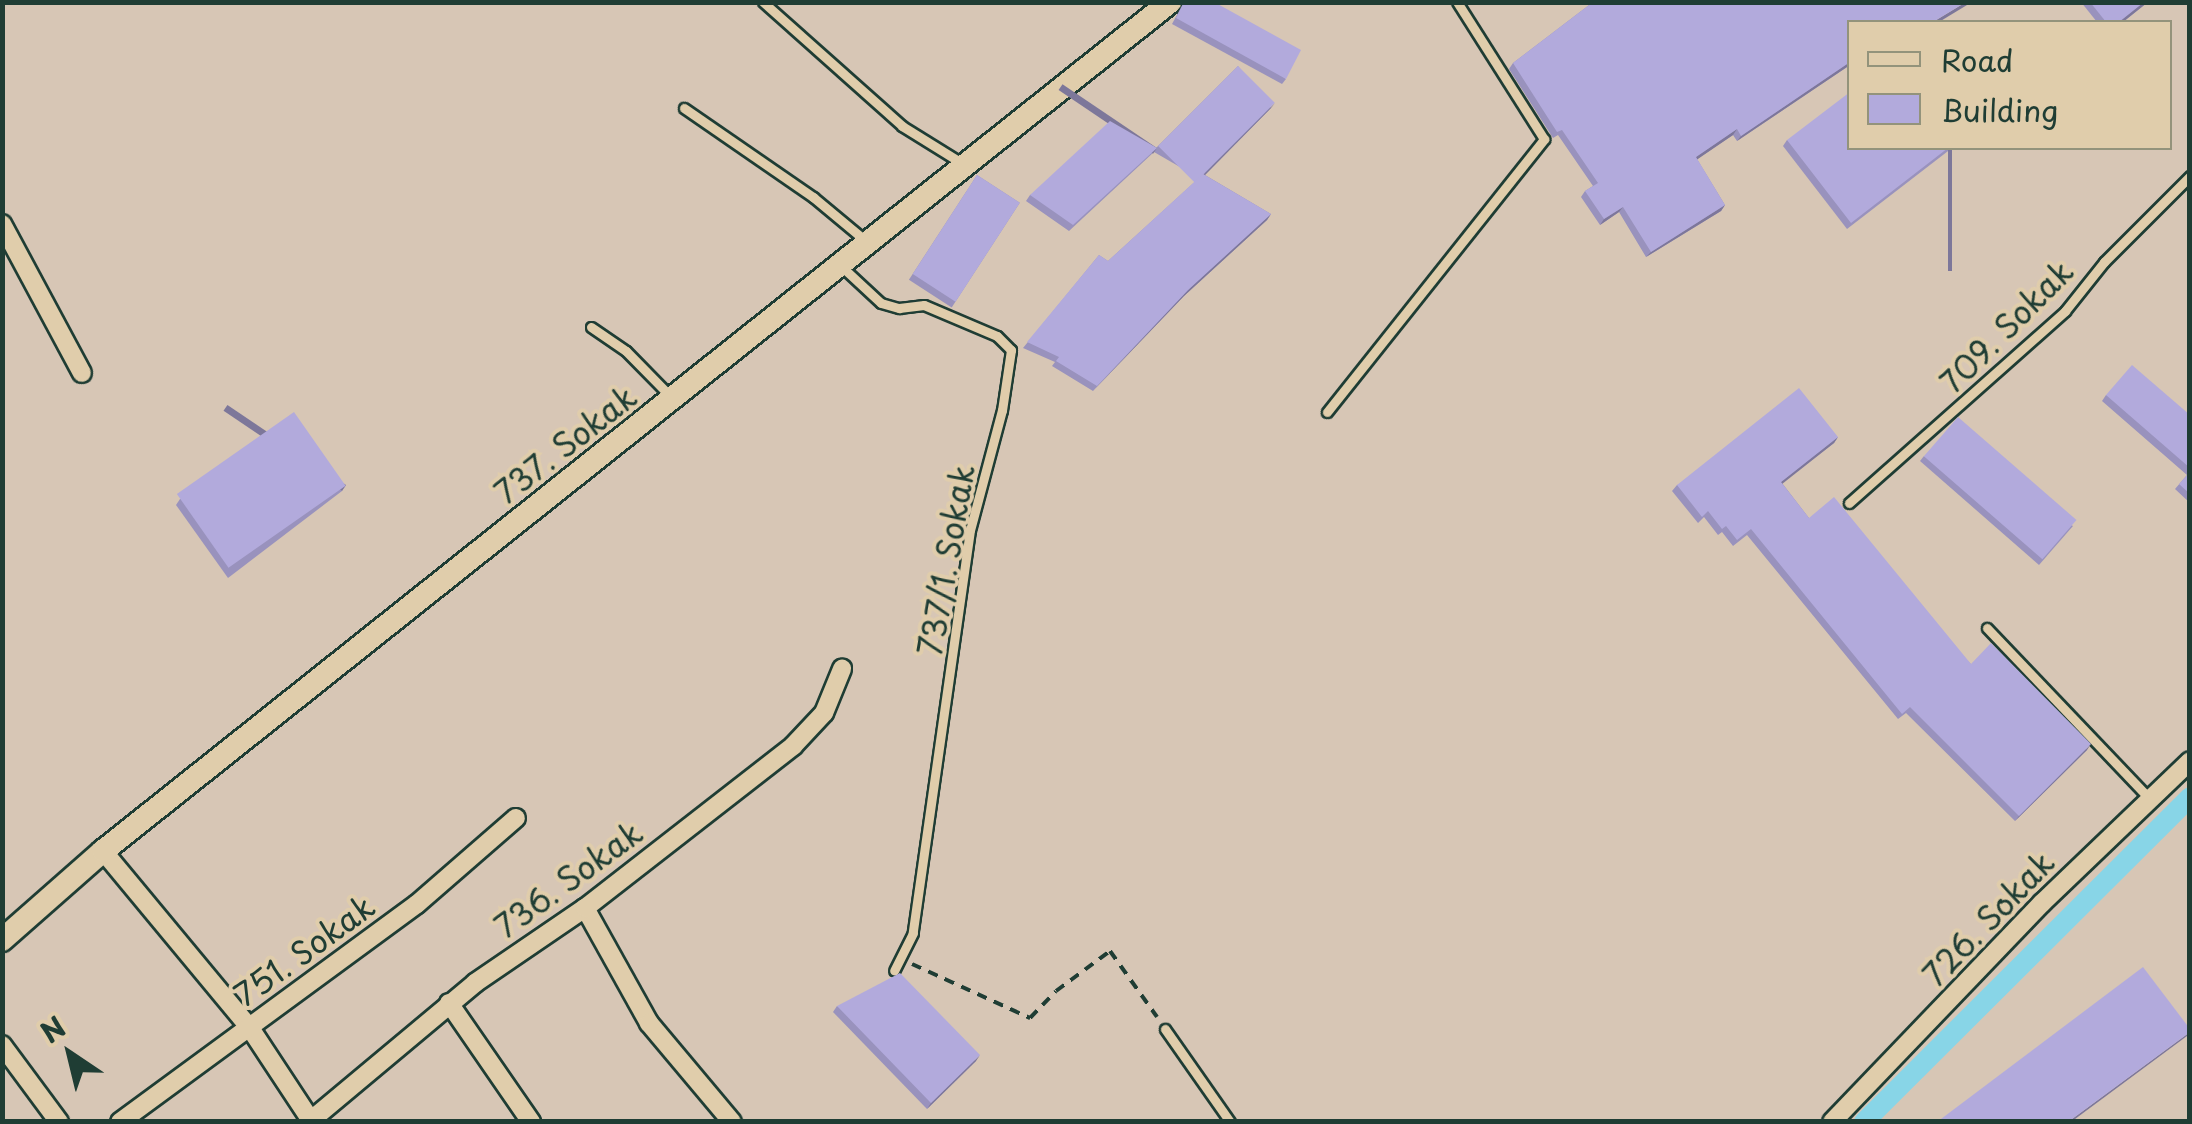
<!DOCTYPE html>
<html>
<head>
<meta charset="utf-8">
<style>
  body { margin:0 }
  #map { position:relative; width:2192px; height:1124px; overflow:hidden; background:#d7c6b5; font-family:"Playpen Sans",sans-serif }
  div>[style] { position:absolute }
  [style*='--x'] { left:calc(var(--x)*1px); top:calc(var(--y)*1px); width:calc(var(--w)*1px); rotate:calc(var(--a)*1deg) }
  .canal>* { height:20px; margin:-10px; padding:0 10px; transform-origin:10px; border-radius:10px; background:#88d5e7 }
  .path>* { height:4px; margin-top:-2px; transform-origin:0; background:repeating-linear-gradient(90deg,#1f3d34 0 10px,transparent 0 18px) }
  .roads { filter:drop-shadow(2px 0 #1f3d34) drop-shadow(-2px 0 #1f3d34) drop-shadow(0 2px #1f3d34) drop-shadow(0 -2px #1f3d34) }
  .service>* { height:9px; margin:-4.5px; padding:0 4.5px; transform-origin:4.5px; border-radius:4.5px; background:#e0cdab }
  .minor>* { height:18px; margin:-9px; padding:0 9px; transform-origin:9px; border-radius:9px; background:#e0cdab }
  .tertiary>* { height:22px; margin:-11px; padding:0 11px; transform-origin:11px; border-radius:11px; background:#e0cdab }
  .wall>* { inset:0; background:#9992bd; transform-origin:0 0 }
  .shaded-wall>* { inset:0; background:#7d779a; transform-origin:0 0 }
  .building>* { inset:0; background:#b2aadc; transform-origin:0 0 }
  span { translate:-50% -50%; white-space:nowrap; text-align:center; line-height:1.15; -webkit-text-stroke:8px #e0cdab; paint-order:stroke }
  .street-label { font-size:32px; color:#1f3d34 }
  .frame { position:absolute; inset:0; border:5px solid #1f3d34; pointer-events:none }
  .legend { position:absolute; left:1847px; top:20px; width:325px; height:130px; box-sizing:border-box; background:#e0cdab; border:2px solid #93937b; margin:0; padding:12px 18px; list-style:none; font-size:30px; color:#1f3d34 }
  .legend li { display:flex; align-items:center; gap:20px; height:50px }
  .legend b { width:50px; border:2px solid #93937b }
  .north { position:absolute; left:20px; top:1004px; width:100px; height:100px; -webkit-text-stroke:8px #e0cdab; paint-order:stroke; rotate:325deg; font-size:28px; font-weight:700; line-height:40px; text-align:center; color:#1f3d34 }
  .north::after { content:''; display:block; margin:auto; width:35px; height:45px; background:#1f3d34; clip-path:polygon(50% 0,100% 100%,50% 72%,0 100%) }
</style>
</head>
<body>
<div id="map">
  <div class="canal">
    <div style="--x:1864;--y:1122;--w:460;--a:-44.9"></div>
  </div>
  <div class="path">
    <div style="--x:912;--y:964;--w:130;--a:24.6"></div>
    <div style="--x:1030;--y:1018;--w:37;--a:-46"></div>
    <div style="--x:1056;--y:991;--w:67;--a:-36.5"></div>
    <div style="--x:1110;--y:951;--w:81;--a:54.5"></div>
  </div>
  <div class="roads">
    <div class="service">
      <div style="--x:763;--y:2;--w:186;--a:41.7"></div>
      <div style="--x:902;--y:126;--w:74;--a:31.8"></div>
      <div style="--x:684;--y:108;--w:157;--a:34.6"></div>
      <div style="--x:813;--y:197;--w:70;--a:39.8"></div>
      <div style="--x:841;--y:266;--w:54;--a:42.8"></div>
      <div style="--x:881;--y:303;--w:19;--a:16"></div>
      <div style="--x:899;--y:308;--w:25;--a:-7"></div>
      <div style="--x:924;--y:305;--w:79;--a:23"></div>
      <div style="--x:997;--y:336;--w:20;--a:45"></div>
      <div style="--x:1011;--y:350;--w:61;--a:98.5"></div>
      <div style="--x:1002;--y:410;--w:124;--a:104.9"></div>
      <div style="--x:970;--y:530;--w:407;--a:98.1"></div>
      <div style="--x:913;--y:933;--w:42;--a:116.6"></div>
      <div style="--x:591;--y:327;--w:42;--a:34.4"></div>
      <div style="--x:626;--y:351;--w:64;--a:45.6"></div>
      <div style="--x:1327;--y:412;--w:349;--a:-51.5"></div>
      <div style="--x:1544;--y:139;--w:162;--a:-122.4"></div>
      <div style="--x:1849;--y:503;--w:289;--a:-41.6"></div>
      <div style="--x:2065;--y:311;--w:63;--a:-51.5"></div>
      <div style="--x:2104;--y:262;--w:122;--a:-45"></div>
      <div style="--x:1987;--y:628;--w:236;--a:46.4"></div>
      <div style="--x:1165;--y:1029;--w:113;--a:55"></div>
    </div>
    <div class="minor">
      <div style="--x:2;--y:224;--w:169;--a:61.8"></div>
      <div style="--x:103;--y:851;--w:230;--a:50.3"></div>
      <div style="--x:250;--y:1028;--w:113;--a:56.6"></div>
      <div style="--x:585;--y:908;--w:132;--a:60.9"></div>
      <div style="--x:649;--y:1023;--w:129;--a:50"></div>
      <div style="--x:449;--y:1003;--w:145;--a:55.4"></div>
      <div style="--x:2;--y:1045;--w:96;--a:53.5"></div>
      <div style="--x:120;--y:1122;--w:368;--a:-36.3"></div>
      <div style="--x:417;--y:904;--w:131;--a:-41"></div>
      <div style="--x:309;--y:1122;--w:217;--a:-39.9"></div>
      <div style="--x:475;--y:983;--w:133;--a:-34.3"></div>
      <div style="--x:585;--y:908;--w:264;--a:-37.9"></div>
      <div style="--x:793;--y:746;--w:45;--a:-46.8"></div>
      <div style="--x:824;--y:713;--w:48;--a:-67.8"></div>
      <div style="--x:1832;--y:1122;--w:303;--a:-46.2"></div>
      <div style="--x:2042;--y:903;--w:205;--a:-43.8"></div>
    </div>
    <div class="tertiary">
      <div style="--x:2;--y:940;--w:135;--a:-41.4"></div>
      <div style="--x:103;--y:851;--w:1364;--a:-38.51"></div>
    </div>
  </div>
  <div class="wall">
    <div style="clip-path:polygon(1184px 2px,1286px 79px,1282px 84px,1172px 24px)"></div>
    <div style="clip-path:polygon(1593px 2px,1939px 22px,1850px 22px,1850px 65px,1737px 141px,1733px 135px,1697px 159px,1725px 205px,1721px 211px,1646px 257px,1619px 212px,1600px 225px,1581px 197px,1585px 191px,1593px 186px,1558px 135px,1553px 138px,1509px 69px,1513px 63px)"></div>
    <div style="clip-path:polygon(2081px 2px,2148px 2px,2123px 22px,2097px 22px)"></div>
    <div style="clip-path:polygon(1238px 66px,1271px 108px,1205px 175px,1271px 214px,1267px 220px,1184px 296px,1093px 391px,1052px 366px,1055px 362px,1023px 348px,1099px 255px,1108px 261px,1199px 178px,1154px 152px,1069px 231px,1026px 201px,1030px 195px,1156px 148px)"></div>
    <div style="clip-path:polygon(1787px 140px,1952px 148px,1847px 229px,1783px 146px)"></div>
    <div style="left:977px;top:175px;width:51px;height:125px;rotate:33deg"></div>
    <div style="clip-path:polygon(2106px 395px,2190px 415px,2190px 503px,2175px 489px,2187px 475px,2102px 401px)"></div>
    <div style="clip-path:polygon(1838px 437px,1834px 443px,1782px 483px,1809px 518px,1971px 664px,2087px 750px,2015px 821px,1906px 713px,1898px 719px,1747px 535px,1733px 546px,1722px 532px,1718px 535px,1704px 517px,1698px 523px,1672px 491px,1677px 485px)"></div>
    <div style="clip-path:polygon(1924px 456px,2073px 526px,2039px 565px,1920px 461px)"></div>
    <div style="clip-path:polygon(346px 485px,342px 491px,228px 578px,176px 505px,180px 499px)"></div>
    <div style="clip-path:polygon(837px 1006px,976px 1061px,927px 1109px,833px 1012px)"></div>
  </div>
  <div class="shaded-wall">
    <div style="clip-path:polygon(1966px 2px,1972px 2px,1939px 22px,1933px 22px)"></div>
    <div style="clip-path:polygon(2144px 2px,2148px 2px,2123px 22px,2119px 22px)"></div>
    <div style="clip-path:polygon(1850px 62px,1850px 65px,1737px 141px,1741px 136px)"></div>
    <div style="clip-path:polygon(1275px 103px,1271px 108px,1201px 179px,1205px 173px)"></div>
    <div style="clip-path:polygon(1737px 129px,1733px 135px,1692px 163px,1696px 157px)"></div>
    <div style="left:1157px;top:148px;width:7px;height:114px;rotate:124deg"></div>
    <div style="left:1948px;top:148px;width:4px;height:123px"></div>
    <div style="clip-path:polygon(1725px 205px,1721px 211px,1646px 257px,1651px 252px)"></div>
    <div style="clip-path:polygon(1623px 207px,1619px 212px,1600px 225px,1604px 219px)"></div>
    <div style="clip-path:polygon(1271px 214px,1267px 220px,1184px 296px,1093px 391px,1188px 290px)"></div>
    <div style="clip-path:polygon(1838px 437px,1834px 443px,1777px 488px,1781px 482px)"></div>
    <div style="left:346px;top:485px;width:7px;height:143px;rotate:124deg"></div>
    <div style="clip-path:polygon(2091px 744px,2087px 750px,2015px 821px,2019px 816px)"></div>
    <div style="clip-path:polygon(2190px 1032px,2187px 1036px,2071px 1122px,2068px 1122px)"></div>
    <div style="clip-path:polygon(980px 1055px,976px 1061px,927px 1109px,931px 1103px)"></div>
  </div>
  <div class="building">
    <div style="clip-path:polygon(1184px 2px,1214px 2px,1301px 50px,1286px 79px,1176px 18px)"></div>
    <div style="clip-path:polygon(1593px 2px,1966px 2px,1933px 22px,1912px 22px,1910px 21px,1908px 22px,1850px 22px,1850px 62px,1741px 136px,1737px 129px,1696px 157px,1725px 205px,1651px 252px,1623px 207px,1604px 219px,1585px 191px,1598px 183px,1562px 130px,1557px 132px,1513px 63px)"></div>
    <div style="clip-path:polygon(2090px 2px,2144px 2px,2119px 22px,2106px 22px)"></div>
    <div style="left:1238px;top:66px;width:52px;height:113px;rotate:45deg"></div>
    <div style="clip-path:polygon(1850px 92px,1850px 148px,1948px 148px,1851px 223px,1787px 140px)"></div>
    <div style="clip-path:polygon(1110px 121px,1157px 148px,1073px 225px,1030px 195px)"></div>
    <div style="clip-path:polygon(1203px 174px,1271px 214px,1188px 290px,1097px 386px,1056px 361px,1059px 357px,1027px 342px,1099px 255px,1108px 261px)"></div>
    <div style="left:977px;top:175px;width:51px;height:118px;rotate:33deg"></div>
    <div style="clip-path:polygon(2132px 365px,2190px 415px,2190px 468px,2106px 395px)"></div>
    <div style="clip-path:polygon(1799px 388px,1838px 437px,1781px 482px,1809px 518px,1834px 497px,1971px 664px,1991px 643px,2091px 744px,2019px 816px,1910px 707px,1902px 714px,1751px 529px,1737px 540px,1726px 526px,1722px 529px,1708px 511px,1702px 517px,1677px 485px)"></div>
    <div style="left:294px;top:412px;width:90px;height:143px;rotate:55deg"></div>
    <div style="left:1958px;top:417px;width:157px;height:52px;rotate:41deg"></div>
    <div style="clip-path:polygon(2190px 472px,2190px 494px,2179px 484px)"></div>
    <div style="clip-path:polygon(2143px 967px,2190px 1029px,2190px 1032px,2068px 1122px,1937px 1122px)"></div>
    <div style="clip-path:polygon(900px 973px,980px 1055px,931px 1103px,837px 1006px)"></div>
  </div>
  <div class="street-label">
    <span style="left:2006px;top:326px;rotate:-45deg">709. Sokak</span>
    <span style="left:565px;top:444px;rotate:-38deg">737. Sokak</span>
    <span style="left:946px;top:560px;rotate:-80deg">737/1. Sokak</span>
    <span style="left:568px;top:879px;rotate:-36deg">736. Sokak</span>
    <span style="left:1988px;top:918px;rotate:-46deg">726. Sokak</span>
    <span style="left:304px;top:950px;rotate:-36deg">751. Sokak</span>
  </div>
  <div class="frame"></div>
  <ul class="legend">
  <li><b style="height:12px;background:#e0cdab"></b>Road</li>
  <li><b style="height:28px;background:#b2aadc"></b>Building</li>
  </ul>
  <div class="north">N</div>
</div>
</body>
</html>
